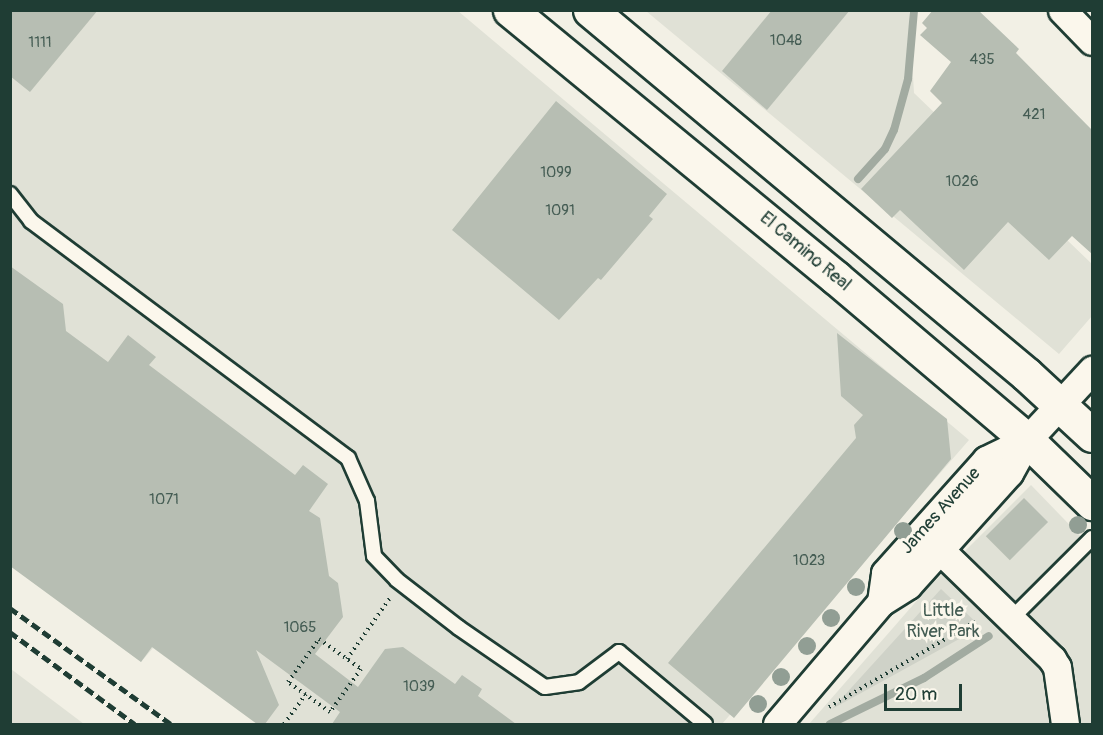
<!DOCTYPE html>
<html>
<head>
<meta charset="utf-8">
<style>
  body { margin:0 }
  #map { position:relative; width:1103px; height:735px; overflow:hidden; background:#f2f0e5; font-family:Pangolin,sans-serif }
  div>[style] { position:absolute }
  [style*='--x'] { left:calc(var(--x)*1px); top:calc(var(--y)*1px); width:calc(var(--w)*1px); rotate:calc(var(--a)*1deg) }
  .built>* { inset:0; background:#e0e1d6 }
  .green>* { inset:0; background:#cfd2c8 }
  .stream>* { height:8px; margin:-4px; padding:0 4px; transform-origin:4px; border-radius:4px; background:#a2aba1 }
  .building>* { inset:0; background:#b7beb3; transform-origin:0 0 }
  .path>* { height:4px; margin-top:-2px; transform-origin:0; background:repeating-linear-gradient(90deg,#1f3d34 0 1.5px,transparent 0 6px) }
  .roads { filter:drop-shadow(2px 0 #1f3d34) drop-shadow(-2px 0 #1f3d34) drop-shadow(0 2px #1f3d34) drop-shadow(0 -2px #1f3d34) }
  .lane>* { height:14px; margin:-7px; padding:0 7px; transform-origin:7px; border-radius:7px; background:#fbf7ec }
  .street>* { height:27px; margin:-13.5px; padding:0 13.5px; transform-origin:13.5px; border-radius:13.5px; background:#fbf7ec }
  .primary>* { height:33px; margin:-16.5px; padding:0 16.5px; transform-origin:16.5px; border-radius:16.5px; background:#fbf7ec }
  .rail>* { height:4.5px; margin-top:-2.25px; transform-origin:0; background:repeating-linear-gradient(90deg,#1f3d34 0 9px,transparent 0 13.5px) }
  .trees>* { width:18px; height:18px; margin:-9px; border-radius:50%; background:#919e94 }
  span { translate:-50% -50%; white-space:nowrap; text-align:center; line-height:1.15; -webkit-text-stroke:6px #fbf7ec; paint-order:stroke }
  .number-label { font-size:15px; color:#455d54 }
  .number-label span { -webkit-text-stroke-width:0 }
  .street-label { font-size:18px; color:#1f3d34 }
  .park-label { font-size:18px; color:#425b52 }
  .frame { position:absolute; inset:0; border:12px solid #1f3d34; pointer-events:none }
  .scale { position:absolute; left:884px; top:684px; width:78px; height:27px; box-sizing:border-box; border:3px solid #1f3d34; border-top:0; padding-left:8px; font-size:18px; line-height:21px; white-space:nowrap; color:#1f3d34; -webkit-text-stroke:4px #fbf7ec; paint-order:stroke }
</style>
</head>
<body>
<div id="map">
  <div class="built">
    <div style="clip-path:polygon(11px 11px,458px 11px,969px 440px,722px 724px,257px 724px,153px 648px,141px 662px,11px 566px)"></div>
    <div style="clip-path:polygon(646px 11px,909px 11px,914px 93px,1092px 264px,1092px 316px,1059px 354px)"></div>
    <div style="clip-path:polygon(1031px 485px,1092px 548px,1092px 724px,809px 724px,927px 589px)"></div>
    <div style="clip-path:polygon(11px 669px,84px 724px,11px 724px)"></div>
  </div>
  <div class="green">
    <div style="clip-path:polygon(941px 589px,981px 627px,832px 709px)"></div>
  </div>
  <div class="stream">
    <div style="--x:858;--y:179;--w:40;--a:-48"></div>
    <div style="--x:885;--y:149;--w:21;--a:-65"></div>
    <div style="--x:894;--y:130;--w:53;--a:-74.6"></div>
    <div style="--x:908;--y:79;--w:69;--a:-85"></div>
    <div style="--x:830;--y:724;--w:105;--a:-26.1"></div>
    <div style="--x:924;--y:678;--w:77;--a:-32.9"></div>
  </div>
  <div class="building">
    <div style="clip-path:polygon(10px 10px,98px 10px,30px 92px,10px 76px)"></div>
    <div style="clip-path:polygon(772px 10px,850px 10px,767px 110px,722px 71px)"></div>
    <div style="clip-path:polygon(933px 10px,978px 10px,1019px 49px,1016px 53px,1092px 130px,1092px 254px,1072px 236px,1049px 260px,1008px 222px,964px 270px,900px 210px,892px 218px,861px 189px,942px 103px,930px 91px,951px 62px,920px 35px,927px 28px,922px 23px)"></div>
    <div style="clip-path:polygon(556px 101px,667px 194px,649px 216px,653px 219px,601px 280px,598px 278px,559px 320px,452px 230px)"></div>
    <div style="clip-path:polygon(10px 266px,63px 304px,66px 331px,108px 362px,128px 335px,156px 357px,149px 365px,295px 475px,303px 465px,328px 484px,309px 511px,320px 518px,329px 576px,338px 583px,343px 617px,315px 654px,358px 687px,385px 649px,403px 647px,455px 684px,462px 675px,482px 689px,478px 696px,516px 724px,332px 724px,340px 712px,256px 650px,279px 705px,265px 724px,257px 724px,152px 647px,141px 662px,10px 566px)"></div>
    <div style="clip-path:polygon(837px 333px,947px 419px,951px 459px,734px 718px,668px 663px,856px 438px,854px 425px,863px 415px,841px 396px)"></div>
    <div style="left:1024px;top:498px;width:34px;height:54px;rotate:45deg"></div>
  </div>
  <div class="path">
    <div style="--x:319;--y:639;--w:52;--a:35.5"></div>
    <div style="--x:361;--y:669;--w:53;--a:125.8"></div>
    <div style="--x:330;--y:712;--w:52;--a:-144.5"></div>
    <div style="--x:288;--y:682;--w:53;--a:-54.2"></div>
    <div style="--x:347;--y:659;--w:75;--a:-54.8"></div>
    <div style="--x:829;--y:707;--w:170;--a:-30.3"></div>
    <div style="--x:284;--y:724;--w:37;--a:-54"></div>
  </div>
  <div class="roads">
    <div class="lane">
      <div style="--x:10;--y:194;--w:34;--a:52"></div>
      <div style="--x:31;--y:221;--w:396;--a:36.8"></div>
      <div style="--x:348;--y:458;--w:47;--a:66.2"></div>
      <div style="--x:367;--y:501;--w:55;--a:82.7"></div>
      <div style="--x:374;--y:556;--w:33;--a:46"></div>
      <div style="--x:397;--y:580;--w:78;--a:37.7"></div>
      <div style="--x:459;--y:628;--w:104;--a:34.5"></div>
      <div style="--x:545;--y:687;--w:34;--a:-8"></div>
      <div style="--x:579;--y:682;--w:50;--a:-36.9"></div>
      <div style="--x:619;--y:652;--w:112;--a:39.9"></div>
      <div style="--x:1012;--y:618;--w:113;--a:-45"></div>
    </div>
    <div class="street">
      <div style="--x:1062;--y:10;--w:43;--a:45.9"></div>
      <div style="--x:939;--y:549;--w:158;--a:44.2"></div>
      <div style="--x:1052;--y:659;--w:9;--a:58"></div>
      <div style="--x:1057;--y:667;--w:58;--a:82"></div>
      <div style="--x:881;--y:602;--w:29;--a:-82"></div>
      <div style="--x:885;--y:573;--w:152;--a:-48.2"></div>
      <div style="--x:986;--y:460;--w:46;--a:-26"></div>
      <div style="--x:777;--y:724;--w:160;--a:-49.6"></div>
      <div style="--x:881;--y:602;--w:32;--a:-32"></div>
      <div style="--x:908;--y:585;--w:151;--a:-48"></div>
      <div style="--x:1009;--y:473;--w:38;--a:-61"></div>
      <div style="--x:1027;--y:440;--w:96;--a:-47.1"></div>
    </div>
    <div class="primary">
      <div style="--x:510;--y:10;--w:421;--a:39.4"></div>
      <div style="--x:835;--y:277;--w:252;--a:40.3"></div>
      <div style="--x:1027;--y:440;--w:91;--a:44.1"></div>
      <div style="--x:590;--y:10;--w:568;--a:39.86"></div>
      <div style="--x:1026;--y:374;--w:90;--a:42.7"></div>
    </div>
  </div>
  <div class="rail">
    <div style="--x:10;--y:608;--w:198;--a:35.8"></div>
    <div style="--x:10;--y:632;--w:155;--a:36.4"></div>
  </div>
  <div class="trees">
    <div style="left:1078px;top:525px"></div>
    <div style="left:903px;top:531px"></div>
    <div style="left:856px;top:587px"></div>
    <div style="left:831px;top:618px"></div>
    <div style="left:807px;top:646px"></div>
    <div style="left:781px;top:677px"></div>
    <div style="left:758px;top:704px"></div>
  </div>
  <div class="number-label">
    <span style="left:786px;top:41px">1048</span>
    <span style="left:40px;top:43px">1111</span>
    <span style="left:982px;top:60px">435</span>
    <span style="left:1034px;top:115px">421</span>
    <span style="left:556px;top:173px">1099</span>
    <span style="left:962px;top:182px">1026</span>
    <span style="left:560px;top:211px">1091</span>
    <span style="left:164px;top:500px">1071</span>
    <span style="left:809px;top:561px">1023</span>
    <span style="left:300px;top:628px">1065</span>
    <span style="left:419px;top:687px">1039</span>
  </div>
  <div class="street-label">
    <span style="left:805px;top:252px;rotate:40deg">El Camino Real</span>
    <span style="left:941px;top:511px;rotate:-48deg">James Avenue</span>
  </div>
  <div class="park-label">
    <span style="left:943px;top:622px">Little<br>River Park</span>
  </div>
  <div class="frame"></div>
  <div class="scale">20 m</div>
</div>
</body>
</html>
